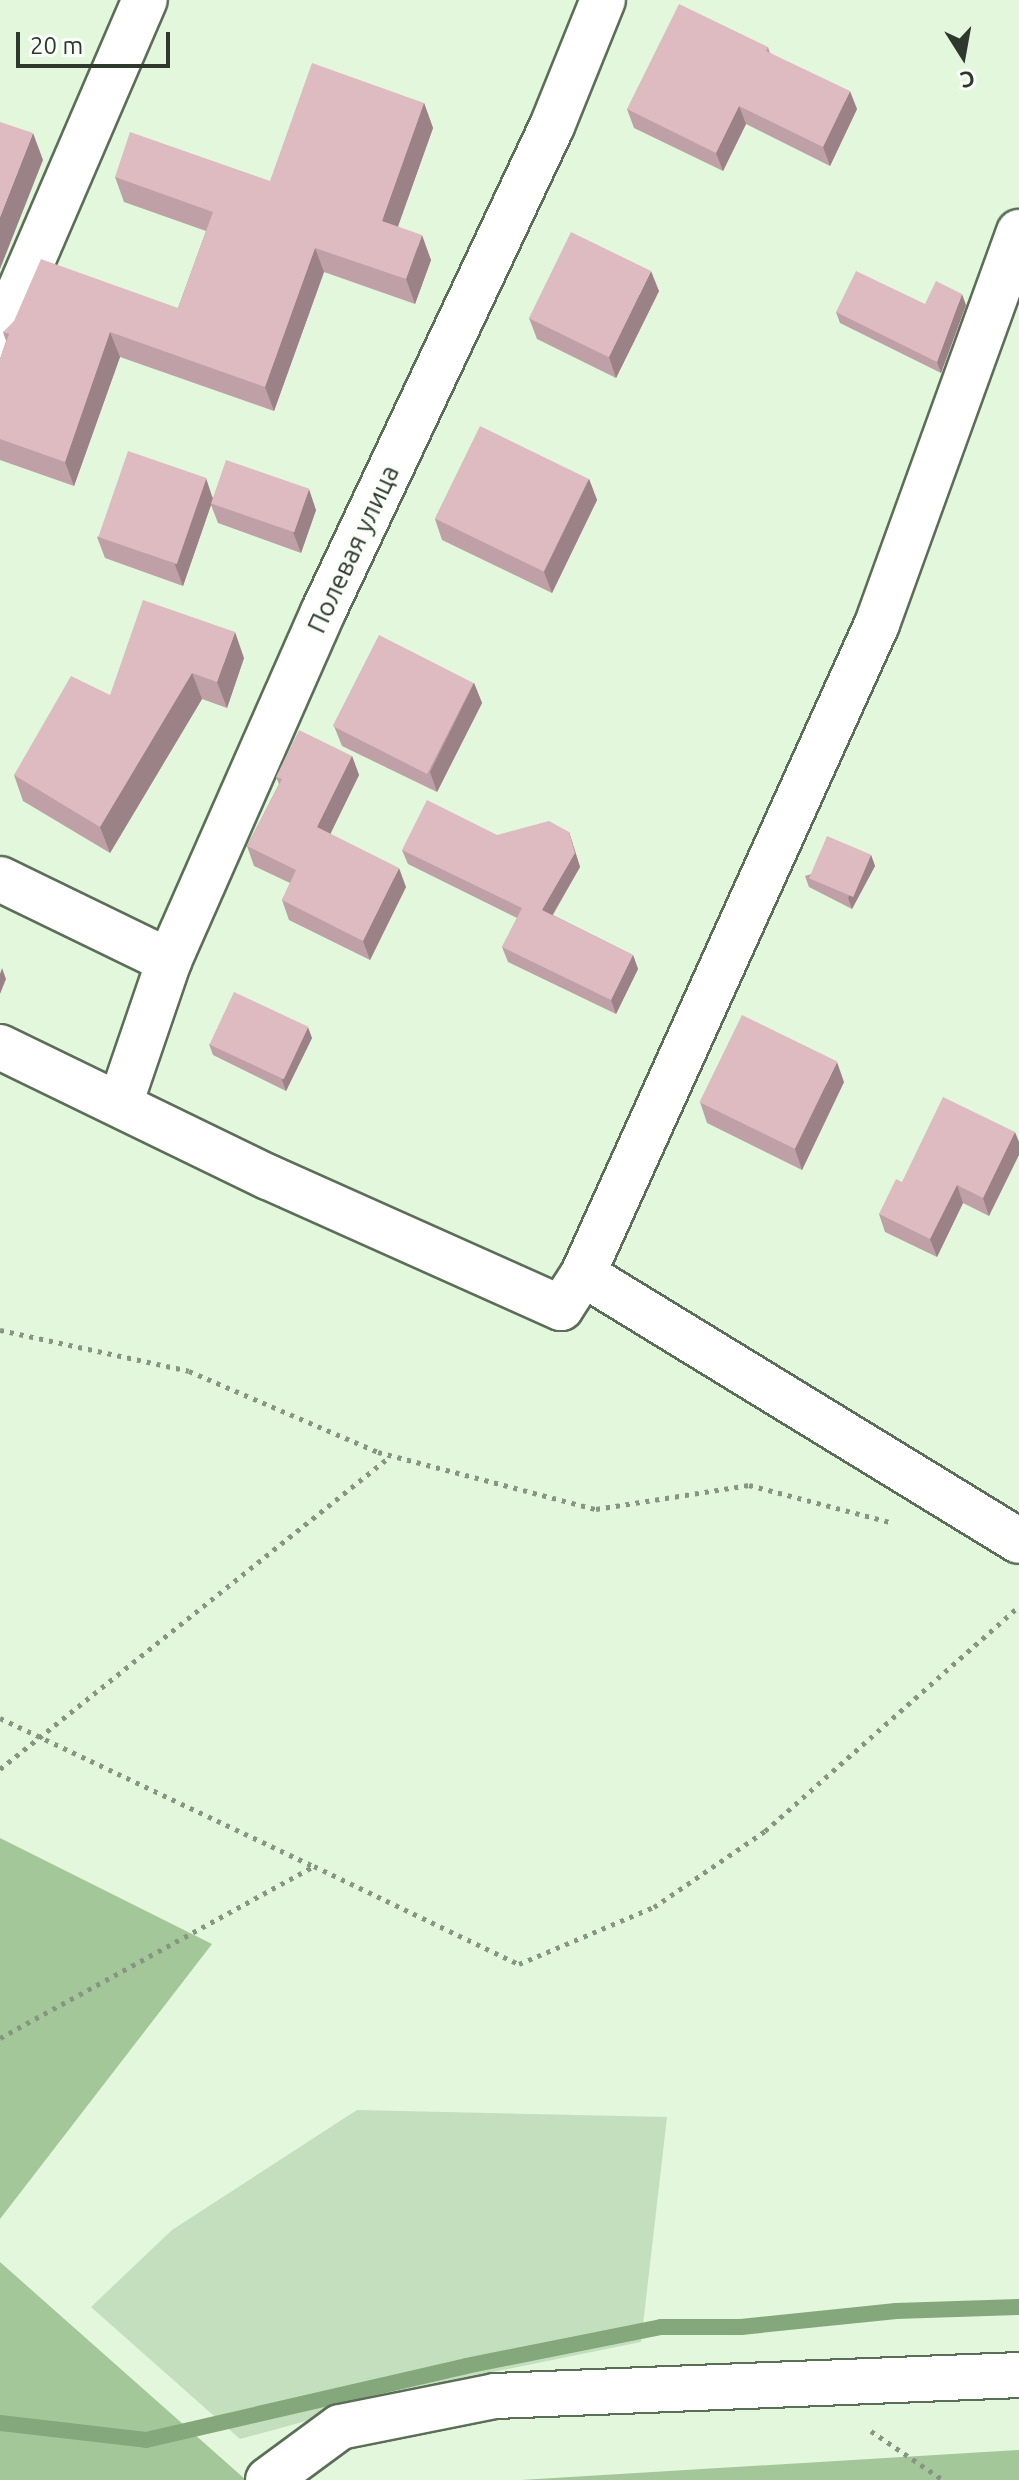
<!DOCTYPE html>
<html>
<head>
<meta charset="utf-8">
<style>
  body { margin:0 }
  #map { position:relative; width:1019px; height:2480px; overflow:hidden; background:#e2f7dc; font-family:Ubuntu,sans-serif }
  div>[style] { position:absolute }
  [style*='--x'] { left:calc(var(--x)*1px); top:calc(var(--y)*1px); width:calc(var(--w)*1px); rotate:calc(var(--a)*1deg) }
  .green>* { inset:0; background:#c4dfbd }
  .forest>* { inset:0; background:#a3c799 }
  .stream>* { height:16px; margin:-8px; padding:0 8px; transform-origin:8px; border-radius:8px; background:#84a87b }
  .path>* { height:5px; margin-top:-2.5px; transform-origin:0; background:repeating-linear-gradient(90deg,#879683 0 4px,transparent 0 10px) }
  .roads { filter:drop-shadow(2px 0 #5b6e57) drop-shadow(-2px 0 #5b6e57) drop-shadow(0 2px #5b6e57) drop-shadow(0 -2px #5b6e57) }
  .minor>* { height:44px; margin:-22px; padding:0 22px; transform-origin:22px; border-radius:22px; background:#fff }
  .wall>* { inset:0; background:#bfa0a6 }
  .shaded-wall>* { inset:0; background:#9b8287 }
  .building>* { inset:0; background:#debac1; transform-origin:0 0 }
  span { translate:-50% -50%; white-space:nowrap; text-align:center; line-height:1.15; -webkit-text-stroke:6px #fafff9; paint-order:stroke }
  .street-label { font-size:26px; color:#2f382d }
  .north { position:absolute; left:923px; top:16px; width:80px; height:80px; -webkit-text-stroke:6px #fafff9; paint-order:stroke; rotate:169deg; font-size:22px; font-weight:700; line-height:32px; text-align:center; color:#2f382d }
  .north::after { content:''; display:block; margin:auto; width:28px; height:36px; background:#2f382d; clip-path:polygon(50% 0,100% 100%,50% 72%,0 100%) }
  .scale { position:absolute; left:16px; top:32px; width:154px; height:36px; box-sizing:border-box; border:4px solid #2f382d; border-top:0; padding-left:10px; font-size:24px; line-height:28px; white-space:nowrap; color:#2f382d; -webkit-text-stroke:6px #fafff9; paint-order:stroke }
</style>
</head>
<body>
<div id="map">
  <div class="green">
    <div style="clip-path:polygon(357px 2110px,667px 2117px,641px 2342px,463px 2378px,240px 2439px,91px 2307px,172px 2230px)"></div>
  </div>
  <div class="forest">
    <div style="clip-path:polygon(0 1838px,212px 1944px,0 2219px)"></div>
    <div style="clip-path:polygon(0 2262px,246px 2480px,0 2480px)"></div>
    <div style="clip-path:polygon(1019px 2450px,1019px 2480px,521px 2480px)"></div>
  </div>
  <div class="stream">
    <div style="--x:0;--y:2423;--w:147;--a:6.6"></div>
    <div style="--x:146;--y:2440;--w:328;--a:-13"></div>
    <div style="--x:466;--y:2366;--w:199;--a:-11.3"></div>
    <div style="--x:661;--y:2327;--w:80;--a:0"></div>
    <div style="--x:741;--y:2327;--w:156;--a:-5.9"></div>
    <div style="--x:896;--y:2311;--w:123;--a:-1.9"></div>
  </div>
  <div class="path">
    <div style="--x:0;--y:1330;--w:193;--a:12.2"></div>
    <div style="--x:189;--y:1371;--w:206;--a:23.2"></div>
    <div style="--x:378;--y:1452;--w:225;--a:14.7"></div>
    <div style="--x:596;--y:1509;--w:155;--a:-8.9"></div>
    <div style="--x:749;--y:1485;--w:146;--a:14.7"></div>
    <div style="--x:0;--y:1718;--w:346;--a:25.3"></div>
    <div style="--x:0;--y:1769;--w:499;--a:-38.7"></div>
    <div style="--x:0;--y:2038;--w:358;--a:-28.7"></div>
    <div style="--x:314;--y:1866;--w:227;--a:25.6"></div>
    <div style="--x:519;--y:1964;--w:147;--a:-22.9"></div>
    <div style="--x:654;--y:1907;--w:135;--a:-34.4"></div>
    <div style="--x:765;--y:1831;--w:339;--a:-41.5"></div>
    <div style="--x:871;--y:2431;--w:87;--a:34.2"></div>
  </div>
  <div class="roads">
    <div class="minor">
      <div style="--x:0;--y:336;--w:366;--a:-66.7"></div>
      <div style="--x:0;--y:879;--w:188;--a:25.9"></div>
      <div style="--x:0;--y:1047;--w:298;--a:25.9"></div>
      <div style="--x:268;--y:1177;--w:321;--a:24.1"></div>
      <div style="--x:561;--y:1308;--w:40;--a:-57.1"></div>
      <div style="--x:583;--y:1274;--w:713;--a:-65.66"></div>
      <div style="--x:877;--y:624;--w:417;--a:-70.1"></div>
      <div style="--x:120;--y:1104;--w:151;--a:-71.1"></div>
      <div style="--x:169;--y:961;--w:381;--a:-66.2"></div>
      <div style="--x:323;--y:612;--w:537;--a:-64.77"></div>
      <div style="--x:552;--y:126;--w:136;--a:-68"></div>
      <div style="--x:583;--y:1274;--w:511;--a:31.48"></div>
      <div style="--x:268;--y:2480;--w:89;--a:-36.4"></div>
      <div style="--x:340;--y:2427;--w:158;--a:-11.3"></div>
      <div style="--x:495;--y:2396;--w:524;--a:-2.29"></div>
    </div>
  </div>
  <div class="wall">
    <div style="clip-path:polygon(768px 47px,770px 53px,857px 109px,830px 166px,746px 124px,723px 171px,634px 128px,627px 109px)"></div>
    <div style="clip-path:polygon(424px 103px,433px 128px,398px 226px,431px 260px,415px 304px,324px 272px,274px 411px,120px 357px,74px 486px,0 460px,0 359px,6px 341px,3px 332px,178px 308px,206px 231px,124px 202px,115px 177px,270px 181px)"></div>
    <div style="clip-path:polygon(659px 291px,616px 378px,537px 339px,529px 318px)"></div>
    <div style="clip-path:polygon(966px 305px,941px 373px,840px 323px,836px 312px)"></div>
    <div style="clip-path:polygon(589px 479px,597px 500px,552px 593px,442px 540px,435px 519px)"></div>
    <div style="clip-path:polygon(213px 497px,316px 510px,301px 553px,218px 523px,211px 505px,183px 586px,105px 558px,97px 537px)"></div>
    <div style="clip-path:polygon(244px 658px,227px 708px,202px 699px,110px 853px,23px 801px,14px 775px,110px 695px)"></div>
    <div style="clip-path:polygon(474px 683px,482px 703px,437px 792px,342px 746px,334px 726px)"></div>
    <div style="clip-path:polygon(352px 756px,359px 775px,330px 834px,406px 887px,370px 960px,289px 920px,282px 900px,290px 883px,254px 866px,247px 846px,279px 784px,276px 777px)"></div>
    <div style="clip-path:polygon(569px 832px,580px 867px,553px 915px,633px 955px,638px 969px,616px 1014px,508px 962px,502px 947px,517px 918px,408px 864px,402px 850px,497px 835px)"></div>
    <div style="clip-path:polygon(871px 855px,875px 866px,852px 909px,809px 887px,805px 876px)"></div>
    <div style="clip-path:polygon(312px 1038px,286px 1091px,213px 1055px,209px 1044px)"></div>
    <div style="clip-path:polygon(844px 1082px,802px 1170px,707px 1123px,700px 1102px)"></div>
    <div style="clip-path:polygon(1015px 1132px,989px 1216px,963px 1203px,937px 1257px,885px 1232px,879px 1214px)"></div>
  </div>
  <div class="shaded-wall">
    <div style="clip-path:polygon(850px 91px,857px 109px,830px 166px,823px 147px)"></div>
    <div style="clip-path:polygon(424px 103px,433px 128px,391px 246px,382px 221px)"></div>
    <div style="clip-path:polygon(739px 106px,746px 124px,723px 171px,716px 153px)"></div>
    <div style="clip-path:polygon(33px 133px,43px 160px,0 269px,0 217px)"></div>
    <div style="clip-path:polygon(422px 235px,431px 260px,415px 304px,406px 279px)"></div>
    <div style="clip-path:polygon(315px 248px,324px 272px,274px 411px,265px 387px)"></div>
    <div style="clip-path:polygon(651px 271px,659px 291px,616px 378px,609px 357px)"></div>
    <div style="clip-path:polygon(962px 294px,966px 305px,941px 373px,937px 362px)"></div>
    <div style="clip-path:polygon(110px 332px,120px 357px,74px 486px,65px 462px)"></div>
    <div style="clip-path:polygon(206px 478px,213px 499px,183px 586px,175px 565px)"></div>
    <div style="clip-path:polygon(589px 479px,597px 500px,552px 593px,544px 572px)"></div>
    <div style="clip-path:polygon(309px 489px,316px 510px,301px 553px,293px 532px)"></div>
    <div style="clip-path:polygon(235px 632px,244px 658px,227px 708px,217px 682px)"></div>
    <div style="clip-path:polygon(192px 673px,202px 699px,110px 853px,100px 827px)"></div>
    <div style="clip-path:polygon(474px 683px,482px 703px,437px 792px,430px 772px)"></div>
    <div style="clip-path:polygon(352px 756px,359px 775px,324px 847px,317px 827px)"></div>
    <div style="clip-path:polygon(569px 832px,580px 867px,547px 924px,542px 910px)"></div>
    <div style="clip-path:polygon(871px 855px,875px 866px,852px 909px,848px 898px)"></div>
    <div style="clip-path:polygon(399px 868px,406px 887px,370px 960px,363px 941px)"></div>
    <div style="clip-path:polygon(633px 955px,638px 969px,616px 1014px,611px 1000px)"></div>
    <div style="clip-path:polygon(2px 968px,6px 979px,0 994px,0 974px)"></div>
    <div style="clip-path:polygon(308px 1027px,312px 1038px,286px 1091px,282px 1080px)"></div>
    <div style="clip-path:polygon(837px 1062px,844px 1082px,802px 1170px,795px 1149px)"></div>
    <div style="clip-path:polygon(1015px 1132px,1019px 1142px,1019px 1155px,989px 1216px,983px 1198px)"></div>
    <div style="clip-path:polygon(957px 1185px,963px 1203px,937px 1257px,930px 1239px)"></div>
  </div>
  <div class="building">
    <div style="clip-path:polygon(679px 4px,768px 47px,766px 51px,850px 91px,823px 147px,739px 106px,716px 153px,627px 109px)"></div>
    <div style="clip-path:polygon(312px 63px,424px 103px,382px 221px,422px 235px,406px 279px,315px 248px,265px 387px,110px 332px,65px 462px,0 439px,0 359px,9px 334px,3px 332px,14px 321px,41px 259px,178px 308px,213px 212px,115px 177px,130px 132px,270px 181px)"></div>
    <div style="clip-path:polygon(0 122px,33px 133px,0 217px)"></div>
    <div style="left:571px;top:232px;width:89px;height:96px;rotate:26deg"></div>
    <div style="clip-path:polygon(856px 271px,925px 304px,936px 281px,962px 294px,937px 362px,836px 312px)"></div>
    <div style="left:480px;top:426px;width:121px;height:103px;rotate:26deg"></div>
    <div style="left:128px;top:451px;width:83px;height:91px;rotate:19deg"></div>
    <div style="left:226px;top:460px;width:88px;height:46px;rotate:19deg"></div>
    <div style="clip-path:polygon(143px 600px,235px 632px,217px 682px,192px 673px,100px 827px,14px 775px,71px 676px,110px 695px)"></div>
    <div style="left:379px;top:635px;width:106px;height:102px;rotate:27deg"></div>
    <div style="clip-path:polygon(299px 730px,352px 756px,317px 827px,399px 868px,363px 941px,282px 900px,296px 870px,247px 846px,282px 779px,276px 777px)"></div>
    <div style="clip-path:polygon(427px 800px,497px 835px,549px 821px,569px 832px,575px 853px,542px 910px,633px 955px,611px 1000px,502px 947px,522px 908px,402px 850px)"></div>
    <div style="left:827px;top:836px;width:48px;height:46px;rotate:23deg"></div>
    <div style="left:234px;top:992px;width:82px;height:58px;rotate:25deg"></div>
    <div style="left:742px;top:1015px;width:106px;height:97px;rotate:26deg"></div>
    <div style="clip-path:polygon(943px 1097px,1015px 1132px,983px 1198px,957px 1185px,930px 1239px,879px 1214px,896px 1179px,902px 1182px)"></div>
  </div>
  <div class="street-label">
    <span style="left:353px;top:549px;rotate:-65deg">Полевая улица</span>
  </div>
  <div class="north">С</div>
  <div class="scale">20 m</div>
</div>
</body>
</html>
